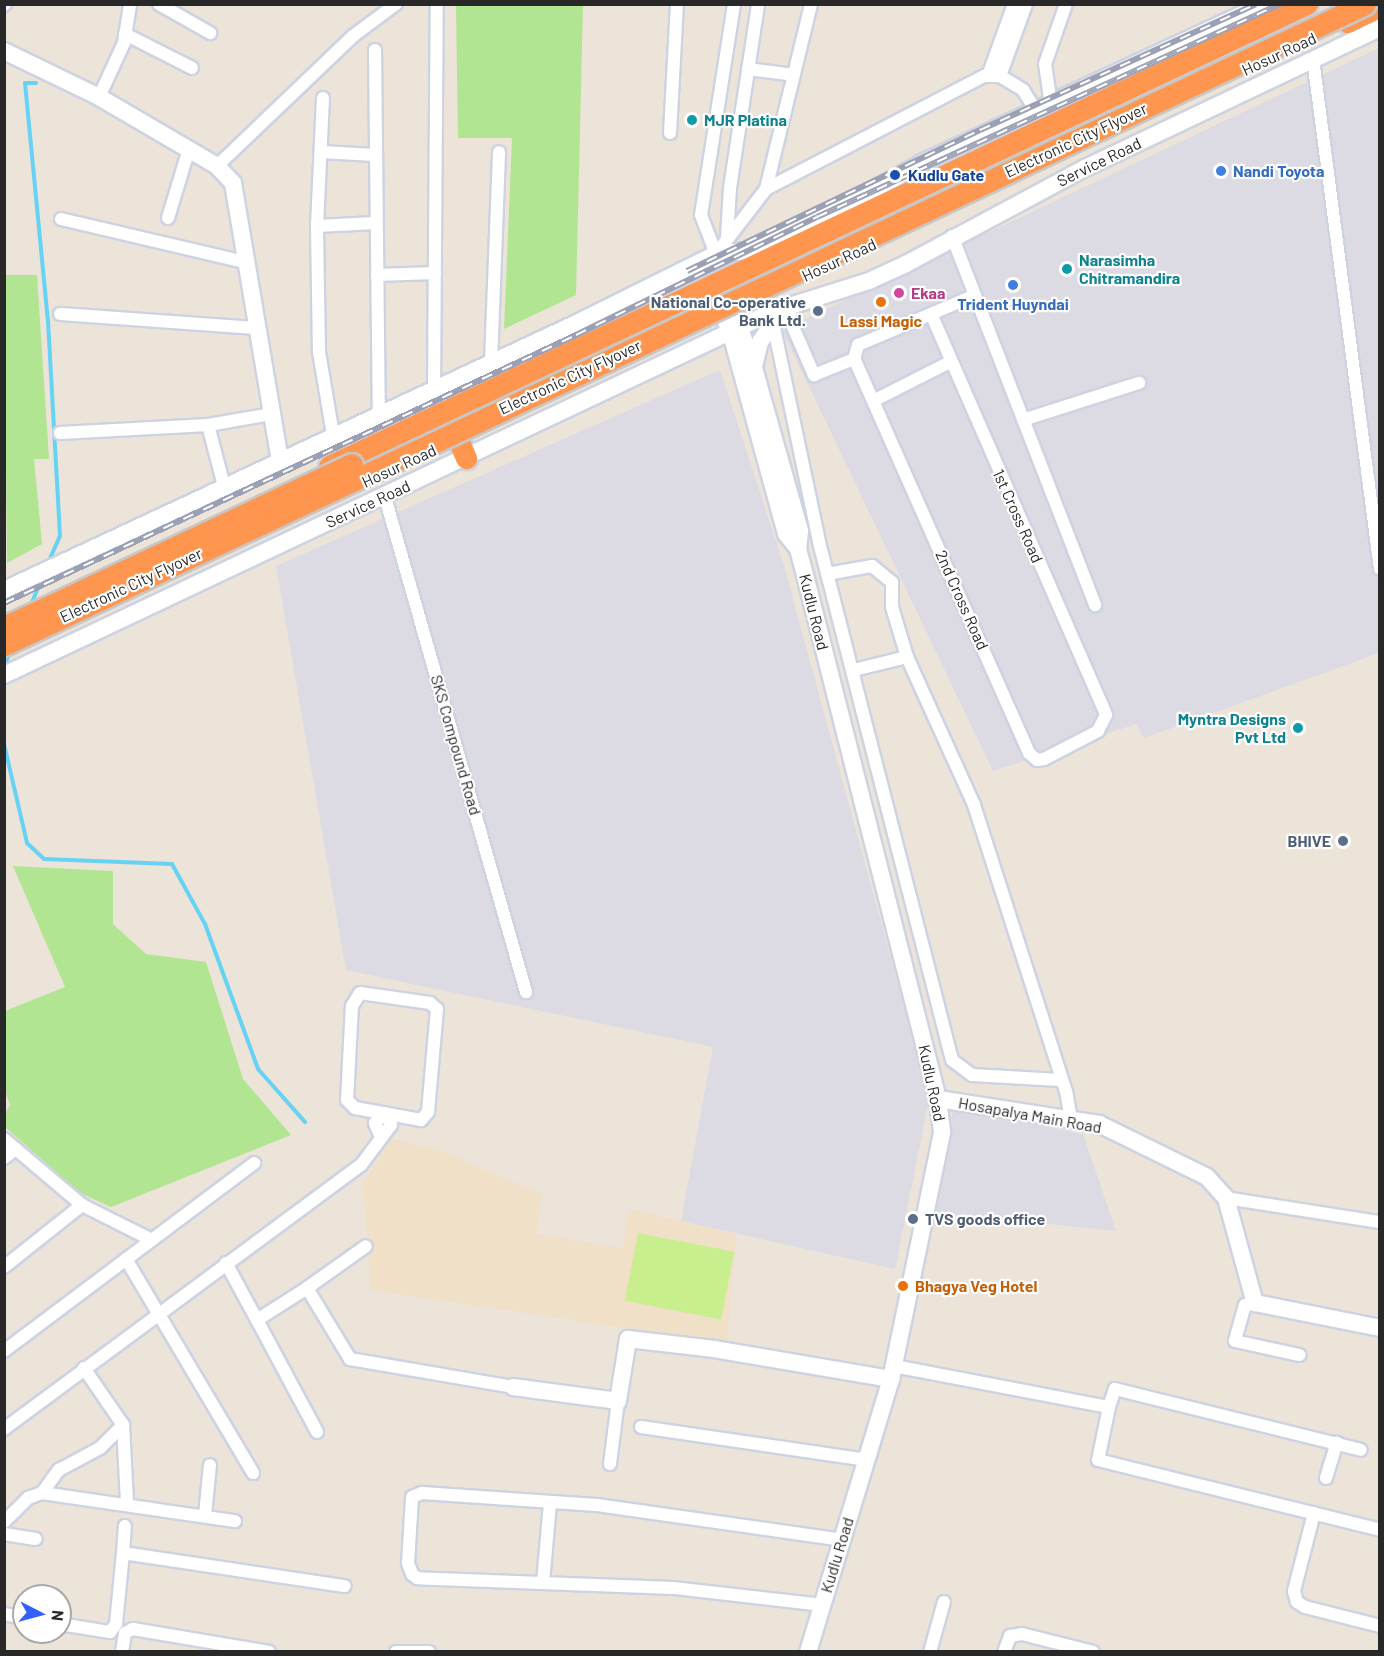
<!DOCTYPE html>
<html>
<head>
<meta charset="utf-8">
<style>
  body { margin:0 }
  #map { position:relative; width:1384px; height:1656px; overflow:hidden; background:#ece3d9; font-family:Barlow,sans-serif }
  div>[style] { position:absolute }
  [style*='--x'] { left:calc(var(--x)*1px); top:calc(var(--y)*1px); width:calc(var(--w)*1px); rotate:calc(var(--a)*1deg) }
  .industrial>* { inset:0; background:#dcdae3 }
  .education>* { inset:0; background:#efe0c7 }
  .green>* { inset:0; background:#b1e592 }
  .pitch>* { inset:0; background:#c8ee8d; transform-origin:0 0 }
  .stream>* { height:4px; margin:-2px; padding:0 2px; transform-origin:2px; border-radius:2px; background:#66d3f4 }
  .roads { filter:drop-shadow(2px 0 #ced3e2) drop-shadow(-2px 0 #ced3e2) drop-shadow(0 2px #ced3e2) drop-shadow(0 -2px #ced3e2) }
  .street>* { height:12px; margin:-6px; padding:0 6px; transform-origin:6px; border-radius:6px; background:#fff }
  .secondary>* { height:16px; margin:-8px; padding:0 8px; transform-origin:8px; border-radius:8px; background:#fff }
  .highway>* { height:21px; margin:-10.5px; padding:0 10.5px; transform-origin:10.5px; border-radius:10.5px; background:#ff9650 }
  .rail>* { height:6px; margin-top:-3px; transform-origin:0; background:repeating-linear-gradient(90deg,#fff 0 11px,#9ca0b4 0 22px); box-sizing:border-box; border-block:2px solid #9ca0b4 }
  .bridges { filter:drop-shadow(2px 0 #c7c7c7) drop-shadow(-2px 0 #c7c7c7) drop-shadow(0 2px #c7c7c7) drop-shadow(0 -2px #c7c7c7) }
  .highway-bridge>* { height:21px; margin:-10.5px; padding:0 10.5px; transform-origin:10.5px; border-radius:10.5px; background:#ff9650 }
  .dots>* { width:16px; height:16px; translate:-50% -50%; box-sizing:border-box; border:3px solid #fff; border-radius:50% }
  span { translate:-50% -50%; white-space:nowrap; text-align:center; line-height:1.15; -webkit-text-stroke:4.5px #fff; paint-order:stroke }
  .street-label { font-size:16px; color:#282828 }
  .culture-label { font-size:16px; color:#0d838f; font-weight:700 }
  .left { translate:0 -50%; text-align:left }
  .right { translate:-100% -50%; text-align:right }
  .shop-label { font-size:16px; color:#366cbe; font-weight:700 }
  .transit-label { font-size:16px; color:#164399; font-weight:700 }
  .hotel-label { font-size:16px; color:#b23c85; font-weight:700 }
  .service-label { font-size:16px; color:#4e5e75; font-weight:700 }
  .food-label { font-size:16px; color:#c56008; font-weight:700 }
  .frame { position:absolute; inset:0; border:6px solid #282828; pointer-events:none }
  .north { position:absolute; left:12px; top:1584px; width:60px; height:60px; box-sizing:border-box; background:#fff; border:2px solid #a9a9a9; border-radius:50%; rotate:96deg; font-size:16px; font-weight:700; line-height:24px; text-align:center; color:#282828 }
  .north::after { content:''; display:block; margin:auto; width:21px; height:27px; background:#3260ff; clip-path:polygon(50% 0,100% 100%,50% 72%,0 100%) }
</style>
</head>
<body>
<div id="map">
  <div class="industrial">
    <div style="clip-path:polygon(1379px 48px,1379px 653px,1144px 738px,1136px 724px,993px 771px,782px 330px)"></div>
    <div style="clip-path:polygon(720px 370px,784px 566px,929px 1099px,895px 1269px,681px 1221px,713px 1047px,346px 970px,276px 566px)"></div>
    <div style="clip-path:polygon(953px 1108px,1083px 1134px,1116px 1231px,936px 1212px)"></div>
  </div>
  <div class="education">
    <div style="clip-path:polygon(392px 1139px,437px 1149px,542px 1194px,536px 1234px,623px 1248px,629px 1209px,736px 1234px,727px 1343px,371px 1290px,363px 1182px)"></div>
  </div>
  <div class="green">
    <div style="clip-path:polygon(456px 5px,583px 5px,576px 295px,504px 329px,512px 138px,458px 138px)"></div>
    <div style="clip-path:polygon(4px 275px,37px 275px,49px 459px,34px 459px,42px 544px,7px 563px)"></div>
    <div style="clip-path:polygon(13px 866px,113px 871px,113px 924px,146px 954px,206px 962px,243px 1079px,291px 1135px,111px 1207px,80px 1193px,5px 1127px,5px 1114px,10px 1105px,5px 1091px,5px 1011px,65px 987px)"></div>
  </div>
  <div class="pitch">
    <div style="left:638px;top:1233px;width:98px;height:69px;rotate:11deg"></div>
  </div>
  <div class="stream">
    <div style="--x:36;--y:83;--w:11;--a:180"></div>
    <div style="--x:25;--y:83;--w:239;--a:84.5"></div>
    <div style="--x:48;--y:321;--w:215;--a:86.8"></div>
    <div style="--x:60;--y:536;--w:30;--a:114"></div>
    <div style="--x:31;--y:605;--w:29;--a:-68"></div>
    <div style="--x:4;--y:667;--w:18;--a:-68"></div>
    <div style="--x:4;--y:744;--w:102;--a:76.9"></div>
    <div style="--x:27;--y:843;--w:23;--a:43"></div>
    <div style="--x:44;--y:859;--w:128;--a:2.2"></div>
    <div style="--x:172;--y:864;--w:68;--a:61.2"></div>
    <div style="--x:205;--y:924;--w:154;--a:69.9"></div>
    <div style="--x:258;--y:1069;--w:71;--a:48.4"></div>
  </div>
  <div class="roads">
    <div class="street">
      <div style="--x:159;--y:4;--w:59;--a:29.6"></div>
      <div style="--x:4;--y:5;--w:1;--a:-45"></div>
      <div style="--x:125;--y:34;--w:75;--a:26.9"></div>
      <div style="--x:375;--y:50;--w:363;--a:89.4"></div>
      <div style="--x:1313;--y:59;--w:514;--a:82.52"></div>
      <div style="--x:748;--y:69;--w:46;--a:7.4"></div>
      <div style="--x:988;--y:76;--w:77;--a:-70.1"></div>
      <div style="--x:1000;--y:76;--w:77;--a:-70.1"></div>
      <div style="--x:99;--y:97;--w:60;--a:-65.2"></div>
      <div style="--x:124;--y:43;--w:39;--a:-81"></div>
      <div style="--x:323;--y:98;--w:128;--a:92.7"></div>
      <div style="--x:317;--y:226;--w:126;--a:89.1"></div>
      <div style="--x:319;--y:352;--w:84;--a:80.4"></div>
      <div style="--x:1051;--y:105;--w:41;--a:-98.3"></div>
      <div style="--x:1045;--y:64;--w:64;--a:-70.7"></div>
      <div style="--x:670;--y:133;--w:129;--a:-86.9"></div>
      <div style="--x:321;--y:152;--w:54;--a:3.2"></div>
      <div style="--x:217;--y:166;--w:188;--a:-43.7"></div>
      <div style="--x:353;--y:36;--w:54;--a:-36.7"></div>
      <div style="--x:766;--y:189;--w:190;--a:-76.3"></div>
      <div style="--x:168;--y:218;--w:72;--a:-73.1"></div>
      <div style="--x:61;--y:219;--w:189;--a:13.2"></div>
      <div style="--x:317;--y:226;--w:58;--a:-3"></div>
      <div style="--x:952;--y:236;--w:396;--a:68.8"></div>
      <div style="--x:727;--y:237;--w:49;--a:-86.5"></div>
      <div style="--x:730;--y:188;--w:186;--a:-81.3"></div>
      <div style="--x:716;--y:254;--w:82;--a:-52.4"></div>
      <div style="--x:766;--y:189;--w:246;--a:-27.4"></div>
      <div style="--x:984;--y:76;--w:16;--a:0"></div>
      <div style="--x:1000;--y:76;--w:27;--a:31"></div>
      <div style="--x:1023;--y:90;--w:26;--a:58"></div>
      <div style="--x:716;--y:254;--w:42;--a:-111"></div>
      <div style="--x:701;--y:215;--w:214;--a:-81.1"></div>
      <div style="--x:377;--y:275;--w:58;--a:-2"></div>
      <div style="--x:787;--y:313;--w:68;--a:66.5"></div>
      <div style="--x:814;--y:375;--w:43;--a:-21.8"></div>
      <div style="--x:60;--y:314;--w:197;--a:4.1"></div>
      <div style="--x:932;--y:316;--w:435;--a:66.4"></div>
      <div style="--x:1106;--y:715;--w:18;--a:117"></div>
      <div style="--x:1098;--y:731;--w:61;--a:152.6"></div>
      <div style="--x:1044;--y:759;--w:7;--a:172"></div>
      <div style="--x:1037;--y:760;--w:11;--a:-139"></div>
      <div style="--x:1029;--y:753;--w:431;--a:-113.9"></div>
      <div style="--x:854;--y:359;--w:15;--a:-74"></div>
      <div style="--x:858;--y:345;--w:127;--a:-23.1"></div>
      <div style="--x:773;--y:323;--w:224;--a:78.1"></div>
      <div style="--x:819;--y:542;--w:535;--a:75.6"></div>
      <div style="--x:952;--y:1060;--w:25;--a:37"></div>
      <div style="--x:972;--y:1075;--w:88;--a:3.3"></div>
      <div style="--x:491;--y:362;--w:210;--a:-87.8"></div>
      <div style="--x:434;--y:390;--w:386;--a:-89.6"></div>
      <div style="--x:875;--y:400;--w:84;--a:-26.9"></div>
      <div style="--x:1023;--y:420;--w:122;--a:-17.7"></div>
      <div style="--x:208;--y:425;--w:65;--a:-9.8"></div>
      <div style="--x:60;--y:433;--w:148;--a:-3.1"></div>
      <div style="--x:208;--y:425;--w:63;--a:75.3"></div>
      <div style="--x:385;--y:497;--w:515;--a:74.1"></div>
      <div style="--x:827;--y:574;--w:46;--a:-10.1"></div>
      <div style="--x:872;--y:566;--w:26;--a:39"></div>
      <div style="--x:892;--y:582;--w:25;--a:90"></div>
      <div style="--x:892;--y:607;--w:52;--a:73.3"></div>
      <div style="--x:907;--y:657;--w:162;--a:65.6"></div>
      <div style="--x:974;--y:805;--w:300;--a:72.2"></div>
      <div style="--x:1066;--y:1091;--w:28;--a:80"></div>
      <div style="--x:854;--y:670;--w:55;--a:-13.8"></div>
      <div style="--x:360;--y:993;--w:71;--a:8.1"></div>
      <div style="--x:430;--y:1003;--w:9;--a:41"></div>
      <div style="--x:437;--y:1009;--w:103;--a:95"></div>
      <div style="--x:428;--y:1112;--w:11;--a:131"></div>
      <div style="--x:421;--y:1120;--w:67;--a:-169.7"></div>
      <div style="--x:355;--y:1108;--w:11;--a:-135"></div>
      <div style="--x:347;--y:1100;--w:94;--a:-87"></div>
      <div style="--x:352;--y:1006;--w:15;--a:-58"></div>
      <div style="--x:380;--y:1135;--w:13;--a:-113"></div>
      <div style="--x:375;--y:1123;--w:14;--a:-45"></div>
      <div style="--x:4;--y:1139;--w:102;--a:40.2"></div>
      <div style="--x:82;--y:1205;--w:78;--a:26.6"></div>
      <div style="--x:4;--y:1158;--w:15;--a:-37"></div>
      <div style="--x:1226;--y:1198;--w:156;--a:8.9"></div>
      <div style="--x:126;--y:1259;--w:249;--a:59.3"></div>
      <div style="--x:226;--y:1263;--w:65;--a:61.5"></div>
      <div style="--x:257;--y:1320;--w:59;--a:-32.6"></div>
      <div style="--x:307;--y:1288;--w:83;--a:58.8"></div>
      <div style="--x:350;--y:1359;--w:165;--a:9.7"></div>
      <div style="--x:4;--y:1267;--w:100;--a:-38.5"></div>
      <div style="--x:307;--y:1288;--w:72;--a:-35.4"></div>
      <div style="--x:1255;--y:1303;--w:10;--a:169"></div>
      <div style="--x:1245;--y:1305;--w:37;--a:106"></div>
      <div style="--x:1235;--y:1341;--w:66;--a:12.3"></div>
      <div style="--x:257;--y:1320;--w:127;--a:61.8"></div>
      <div style="--x:4;--y:1351;--w:313;--a:-36.9"></div>
      <div style="--x:894;--y:1366;--w:219;--a:10.8"></div>
      <div style="--x:1109;--y:1407;--w:19;--a:-72"></div>
      <div style="--x:1115;--y:1389;--w:253;--a:13.9"></div>
      <div style="--x:1109;--y:1407;--w:54;--a:101.7"></div>
      <div style="--x:1098;--y:1460;--w:291;--a:13.9"></div>
      <div style="--x:123;--y:1425;--w:77;--a:87"></div>
      <div style="--x:641;--y:1427;--w:227;--a:8.3"></div>
      <div style="--x:4;--y:1429;--w:444;--a:-36.5"></div>
      <div style="--x:361;--y:1165;--w:50;--a:-53.1"></div>
      <div style="--x:391;--y:1125;--w:13;--a:-117"></div>
      <div style="--x:610;--y:1464;--w:64;--a:-82.8"></div>
      <div style="--x:1326;--y:1478;--w:37;--a:-73"></div>
      <div style="--x:42;--y:1493;--w:195;--a:8.3"></div>
      <div style="--x:1314;--y:1513;--w:81;--a:104.4"></div>
      <div style="--x:1294;--y:1591;--w:11;--a:75"></div>
      <div style="--x:1297;--y:1602;--w:9;--a:32"></div>
      <div style="--x:1305;--y:1607;--w:77;--a:14.2"></div>
      <div style="--x:205;--y:1515;--w:50;--a:-84.3"></div>
      <div style="--x:4;--y:1522;--w:34;--a:-45"></div>
      <div style="--x:28;--y:1498;--w:15;--a:-20"></div>
      <div style="--x:42;--y:1493;--w:29;--a:-54"></div>
      <div style="--x:59;--y:1470;--w:47;--a:-28.2"></div>
      <div style="--x:100;--y:1448;--w:33;--a:-45"></div>
      <div style="--x:123;--y:1425;--w:69;--a:-124.4"></div>
      <div style="--x:4;--y:1534;--w:32;--a:9"></div>
      <div style="--x:123;--y:1553;--w:27;--a:-86"></div>
      <div style="--x:543;--y:1582;--w:79;--a:-84.9"></div>
      <div style="--x:823;--y:1605;--w:151;--a:-173.5"></div>
      <div style="--x:673;--y:1588;--w:256;--a:-177.8"></div>
      <div style="--x:417;--y:1578;--w:6;--a:-141"></div>
      <div style="--x:412;--y:1574;--w:12;--a:-110"></div>
      <div style="--x:408;--y:1563;--w:66;--a:-86.5"></div>
      <div style="--x:412;--y:1497;--w:11;--a:-22"></div>
      <div style="--x:422;--y:1493;--w:175;--a:3.9"></div>
      <div style="--x:597;--y:1505;--w:247;--a:8.1"></div>
      <div style="--x:4;--y:1614;--w:20;--a:11"></div>
      <div style="--x:60;--y:1624;--w:51;--a:9.1"></div>
      <div style="--x:110;--y:1632;--w:10;--a:-53"></div>
      <div style="--x:116;--y:1624;--w:71;--a:-84.4"></div>
      <div style="--x:123;--y:1553;--w:224;--a:8.5"></div>
      <div style="--x:122;--y:1652;--w:19;--a:-81"></div>
      <div style="--x:125;--y:1633;--w:9;--a:-27"></div>
      <div style="--x:133;--y:1629;--w:138;--a:9.6"></div>
      <div style="--x:396;--y:1652;--w:33;--a:0"></div>
      <div style="--x:930;--y:1652;--w:52;--a:-74.4"></div>
      <div style="--x:1004;--y:1652;--w:17;--a:-69"></div>
      <div style="--x:1010;--y:1636;--w:12;--a:-9"></div>
      <div style="--x:1022;--y:1634;--w:73;--a:14.2"></div>
    </div>
    <div class="secondary">
      <div style="--x:4;--y:51;--w:106;--a:25.8"></div>
      <div style="--x:99;--y:97;--w:137;--a:30.3"></div>
      <div style="--x:217;--y:166;--w:23;--a:47"></div>
      <div style="--x:233;--y:183;--w:281;--a:80.4"></div>
      <div style="--x:723;--y:281;--w:92;--a:70.4"></div>
      <div style="--x:754;--y:368;--w:169;--a:74.2"></div>
      <div style="--x:800;--y:531;--w:18;--a:96"></div>
      <div style="--x:712;--y:287;--w:51;--a:68"></div>
      <div style="--x:731;--y:334;--w:207;--a:74.6"></div>
      <div style="--x:786;--y:534;--w:19;--a:51"></div>
      <div style="--x:798;--y:549;--w:31;--a:75"></div>
      <div style="--x:806;--y:579;--w:536;--a:75.76"></div>
      <div style="--x:938;--y:1099;--w:34;--a:83"></div>
      <div style="--x:942;--y:1133;--w:251;--a:101.7"></div>
      <div style="--x:891;--y:1379;--w:285;--a:106.9"></div>
      <div style="--x:754;--y:366;--w:25;--a:-76"></div>
      <div style="--x:760;--y:342;--w:23;--a:-56"></div>
      <div style="--x:773;--y:323;--w:19;--a:-35"></div>
      <div style="--x:4;--y:590;--w:634;--a:-24.99"></div>
      <div style="--x:579;--y:322;--w:153;--a:-26.4"></div>
      <div style="--x:716;--y:254;--w:39;--a:-6"></div>
      <div style="--x:755;--y:250;--w:64;--a:-25"></div>
      <div style="--x:813;--y:223;--w:124;--a:-28.8"></div>
      <div style="--x:922;--y:163;--w:377;--a:-24.9"></div>
      <div style="--x:4;--y:675;--w:852;--a:-25.3"></div>
      <div style="--x:774;--y:311;--w:100;--a:-17.5"></div>
      <div style="--x:869;--y:281;--w:41;--a:-24.7"></div>
      <div style="--x:906;--y:264;--w:203;--a:-28.2"></div>
      <div style="--x:1085;--y:168;--w:327;--a:-25.4"></div>
      <div style="--x:938;--y:1099;--w:163;--a:8.8"></div>
      <div style="--x:1099;--y:1124;--w:120;--a:26.1"></div>
      <div style="--x:1207;--y:1177;--w:28;--a:48"></div>
      <div style="--x:1226;--y:1198;--w:109;--a:74.6"></div>
      <div style="--x:1255;--y:1303;--w:127;--a:11.3"></div>
      <div style="--x:513;--y:1387;--w:106;--a:7.6"></div>
      <div style="--x:618;--y:1401;--w:63;--a:-80.8"></div>
      <div style="--x:628;--y:1339;--w:87;--a:6.6"></div>
      <div style="--x:714;--y:1349;--w:180;--a:9.6"></div>
    </div>
    <div class="highway">
      <div style="--x:1347;--y:22;--w:37;--a:-26"></div>
      <div style="--x:458;--y:439;--w:21;--a:67"></div>
      <div style="--x:329;--y:466;--w:1082;--a:-25.29"></div>
    </div>
  </div>
  <div class="rail">
    <div style="--x:687;--y:271;--w:325;--a:-25.7"></div>
    <div style="--x:980;--y:130;--w:303;--a:-24.5"></div>
    <div style="--x:4;--y:603;--w:632;--a:-25.1"></div>
    <div style="--x:576;--y:335;--w:268;--a:-26.1"></div>
    <div style="--x:817;--y:217;--w:510;--a:-24.7"></div>
  </div>
  <div class="bridges">
    <div class="highway-bridge">
      <div style="--x:4;--y:627;--w:384;--a:-25.1"></div>
      <div style="--x:4;--y:645;--w:1504;--a:-25.22"></div>
    </div>
  </div>
  <div class="dots">
    <div style="left:692px;top:120px;background:#0f9aa8"></div>
    <div style="left:1221px;top:171px;background:#3f7fe0"></div>
    <div style="left:895px;top:175px;background:#1a4fb4"></div>
    <div style="left:1067px;top:269px;background:#0f9aa8"></div>
    <div style="left:1013px;top:285px;background:#3f7fe0"></div>
    <div style="left:899px;top:293px;background:#d1479c"></div>
    <div style="left:881px;top:302px;background:#e8710a"></div>
    <div style="left:818px;top:311px;background:#5c6f8a"></div>
    <div style="left:1298px;top:728px;background:#0f9aa8"></div>
    <div style="left:1343px;top:841px;background:#5c6f8a"></div>
    <div style="left:913px;top:1219px;background:#5c6f8a"></div>
    <div style="left:903px;top:1286px;background:#e8710a"></div>
  </div>
  <div class="street-label">
    <span style="left:1279px;top:54px;rotate:-25deg">Hosur Road</span>
    <span style="left:1076px;top:140px;rotate:-25deg">Electronic City Flyover</span>
    <span style="left:1099px;top:162px;rotate:-26deg">Service Road</span>
    <span style="left:839px;top:260px;rotate:-25deg">Hosur Road</span>
    <span style="left:570px;top:377px;rotate:-25deg">Electronic City Flyover</span>
    <span style="left:399px;top:466px;rotate:-25deg">Hosur Road</span>
    <span style="left:368px;top:504px;rotate:-25deg">Service Road</span>
    <span style="left:1018px;top:516px;rotate:66deg">1st Cross Road</span>
    <span style="left:131px;top:585px;rotate:-25deg">Electronic City Flyover</span>
    <span style="left:962px;top:600px;rotate:66deg">2nd Cross Road</span>
    <span style="left:814px;top:612px;rotate:76deg">Kudlu Road</span>
    <span style="left:456px;top:745px;rotate:74deg">SKS Compound Road</span>
    <span style="left:932px;top:1083px;rotate:78deg">Kudlu Road</span>
    <span style="left:1030px;top:1115px;rotate:10deg">Hosapalya Main Road</span>
    <span style="left:837px;top:1555px;rotate:-73deg">Kudlu Road</span>
  </div>
  <div class="culture-label">
    <span class="left" style="left:704px;top:120px">MJR Platina</span>
    <span class="left" style="left:1079px;top:269px">Narasimha<br>Chitramandira</span>
    <span class="right" style="left:1286px;top:728px">Myntra Designs<br>Pvt Ltd</span>
  </div>
  <div class="shop-label">
    <span class="left" style="left:1233px;top:171px">Nandi Toyota</span>
    <span style="left:1013px;top:304px">Trident Huyndai</span>
  </div>
  <div class="transit-label">
    <span class="left" style="left:908px;top:175px">Kudlu Gate</span>
  </div>
  <div class="hotel-label">
    <span class="left" style="left:911px;top:293px">Ekaa</span>
  </div>
  <div class="service-label">
    <span class="right" style="left:806px;top:311px">National Co-operative<br>Bank Ltd.</span>
    <span class="right" style="left:1331px;top:841px">BHIVE</span>
    <span class="left" style="left:925px;top:1219px">TVS goods office</span>
  </div>
  <div class="food-label">
    <span style="left:881px;top:321px">Lassi Magic</span>
    <span class="left" style="left:915px;top:1286px">Bhagya Veg Hotel</span>
  </div>
  <div class="frame"></div>
  <div class="north">N</div>
</div>
</body>
</html>
